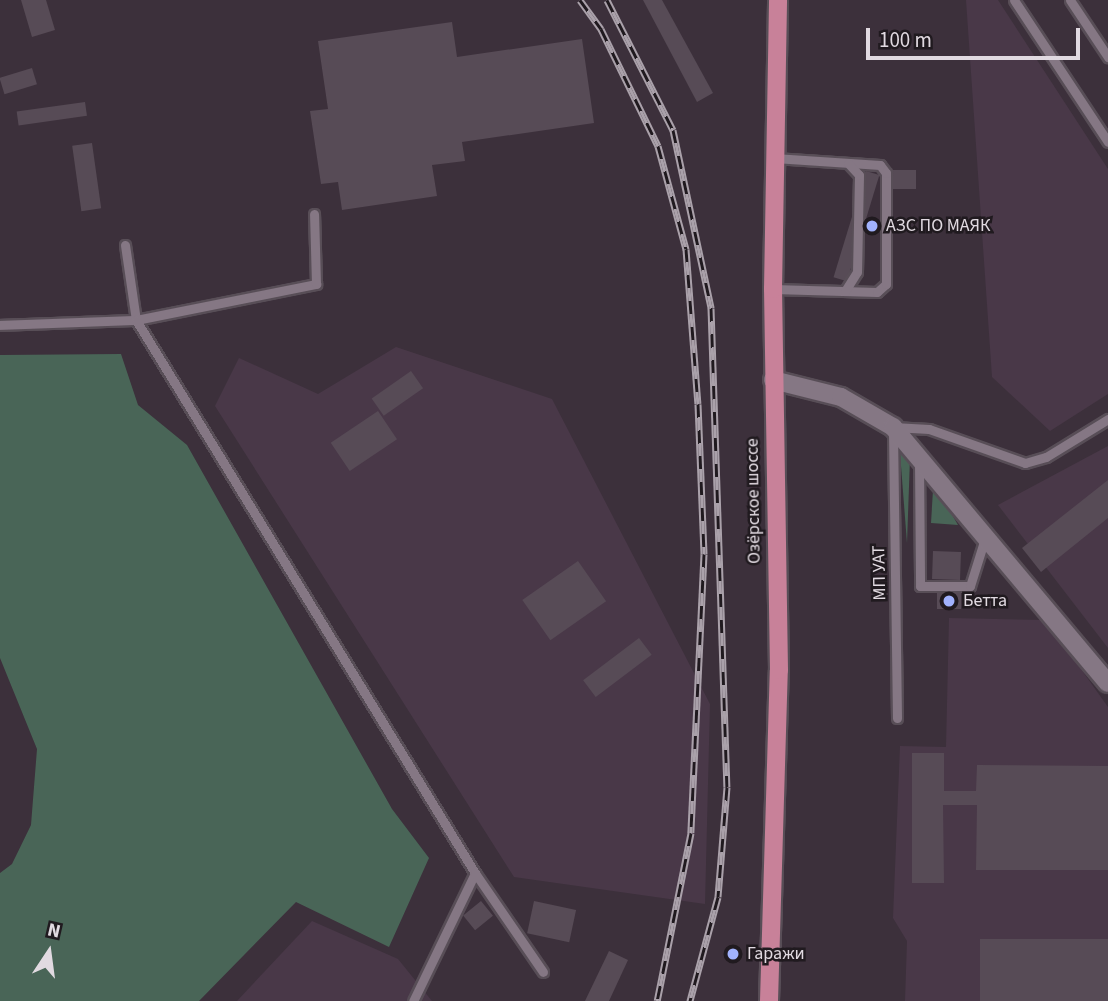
<!DOCTYPE html>
<html>
<head>
<meta charset="utf-8">
<style>
  body { margin:0 }
  #map { position:relative; width:1108px; height:1001px; overflow:hidden; background:#3c303b; font-family:"Source Sans 3",sans-serif }
  div>[style] { position:absolute }
  [style*='--x'] { left:calc(var(--x)*1px); top:calc(var(--y)*1px); width:calc(var(--w)*1px); rotate:calc(var(--a)*1deg) }
  .built>* { inset:0; background:#493848 }
  .green>* { inset:0; background:#496557 }
  .building>* { inset:0; background:#574b56; transform-origin:0 0 }
  .roads { filter:drop-shadow(2px 0 #584e57) drop-shadow(-2px 0 #584e57) drop-shadow(0 2px #584e57) drop-shadow(0 -2px #584e57) }
  .lane>* { height:9px; margin:-4.5px; padding:0 4.5px; transform-origin:4.5px; border-radius:4.5px; background:#857784 }
  .street>* { height:18px; margin:-9px; padding:0 9px; transform-origin:9px; border-radius:9px; background:#857784 }
  .primary>* { height:18px; margin:-9px; padding:0 9px; transform-origin:9px; border-radius:9px; background:#c88199 }
  .rail>* { height:7px; margin-top:-3.5px; transform-origin:0; background:repeating-linear-gradient(90deg,#201a1f 0 13px,#aaa1aa 0 26px); box-sizing:border-box; border-block:2px solid #aaa1aa }
  .dots>* { width:19px; height:19px; translate:-50% -50%; box-sizing:border-box; border:4px solid #201a1f; border-radius:50% }
  span { translate:-50% -50%; white-space:nowrap; text-align:center; line-height:1.15; -webkit-text-stroke:5px #201a1f; paint-order:stroke }
  .poi-label { font-size:18px; color:#e1dae1 }
  .left { translate:0 -50%; text-align:left }
  .street-label { font-size:18px; color:#e1dae1 }
  .north { position:absolute; left:14px; top:917px; width:70px; height:70px; -webkit-text-stroke:5px #201a1f; paint-order:stroke; rotate:13deg; font-size:19px; font-weight:700; line-height:28px; text-align:center; color:#e1dae1 }
  .north::after { content:''; display:block; margin:auto; width:24px; height:32px; background:#e1dae1; clip-path:polygon(50% 0,100% 100%,50% 72%,0 100%) }
  .scale { position:absolute; left:866px; top:28px; width:214px; height:32px; box-sizing:border-box; border:4px solid #e1dae1; border-top:0; padding-left:9px; font-size:21px; line-height:24px; white-space:nowrap; color:#e1dae1; -webkit-text-stroke:5px #201a1f; paint-order:stroke }
</style>
</head>
<body>
<div id="map">
  <div class="built">
    <div style="clip-path:polygon(966px 0,998px 0,1108px 169px,1108px 394px,1050px 431px,992px 377px)"></div>
    <div style="clip-path:polygon(396px 347px,552px 399px,710px 704px,705px 904px,514px 877px,215px 406px,239px 358px,318px 394px)"></div>
    <div style="clip-path:polygon(1108px 446px,1108px 648px,998px 505px)"></div>
    <div style="clip-path:polygon(949px 618px,1046px 620px,1108px 707px,1108px 1001px,905px 1001px,907px 941px,893px 918px,900px 746px,946px 747px)"></div>
    <div style="clip-path:polygon(312px 921px,398px 959px,432px 1001px,237px 1001px)"></div>
  </div>
  <div class="green">
    <div style="clip-path:polygon(121px 354px,138px 405px,187px 445px,392px 809px,429px 858px,389px 947px,296px 902px,199px 1001px,0 1001px,0 873px,12px 864px,31px 825px,37px 749px,0 658px,0 355px)"></div>
    <div style="clip-path:polygon(900px 453px,910px 458px,907px 543px)"></div>
    <div style="clip-path:polygon(933px 490px,946px 504px,958px 525px,931px 523px)"></div>
  </div>
  <div class="building">
    <div style="clip-path:polygon(21px 0,46px 0,55px 30px,32px 37px)"></div>
    <div style="clip-path:polygon(643px 0,662px 0,713px 93px,697px 102px)"></div>
    <div style="clip-path:polygon(452px 22px,457px 57px,582px 39px,594px 123px,462px 142px,465px 161px,432px 165px,437px 196px,342px 210px,338px 182px,321px 184px,310px 111px,328px 109px,318px 41px)"></div>
    <div style="left:32px;top:68px;width:17px;height:34px;rotate:73deg"></div>
    <div style="left:85px;top:102px;width:14px;height:69px;rotate:82deg"></div>
    <div style="left:92px;top:143px;width:66px;height:20px;rotate:82deg"></div>
    <div style="left:892px;top:170px;width:24px;height:19px"></div>
    <div style="left:866px;top:171px;width:14px;height:111px;rotate:17deg"></div>
    <div style="left:411px;top:371px;width:21px;height:48px;rotate:55deg"></div>
    <div style="left:378px;top:411px;width:34px;height:57px;rotate:56deg"></div>
    <div style="clip-path:polygon(1108px 480px,1108px 518px,1041px 572px,1022px 548px)"></div>
    <div style="left:933px;top:551px;width:28px;height:28px;rotate:2deg"></div>
    <div style="left:578px;top:561px;width:49px;height:68px;rotate:55deg"></div>
    <div style="left:937px;top:593px;width:24px;height:16px"></div>
    <div style="left:639px;top:638px;width:21px;height:70px;rotate:53deg"></div>
    <div style="clip-path:polygon(912px 753px,944px 753px,944px 791px,976px 791px,977px 765px,1108px 766px,1108px 870px,976px 870px,977px 805px,943px 805px,944px 883px,912px 883px)"></div>
    <div style="left:481px;top:901px;width:19px;height:23px;rotate:51deg"></div>
    <div style="left:534px;top:901px;width:43px;height:33px;rotate:12deg"></div>
    <div style="left:1108px;top:939px;width:62px;height:128px;rotate:90deg"></div>
    <div style="clip-path:polygon(609px 951px,628px 960px,609px 1001px,585px 1001px)"></div>
  </div>
  <div class="roads">
    <div class="lane">
      <div style="--x:1014;--y:0;--w:170;--a:56.5"></div>
      <div style="--x:1070;--y:0;--w:69;--a:56.3"></div>
      <div style="--x:125;--y:245;--w:76;--a:81.7"></div>
      <div style="--x:136;--y:320;--w:184;--a:-11.3"></div>
      <div style="--x:316;--y:284;--w:70;--a:-91.6"></div>
      <div style="--x:773;--y:289;--w:104;--a:1.7"></div>
      <div style="--x:877;--y:292;--w:12;--a:-42"></div>
      <div style="--x:886;--y:284;--w:111;--a:-90"></div>
      <div style="--x:886;--y:173;--w:10;--a:-127"></div>
      <div style="--x:880;--y:165;--w:106;--a:-176.2"></div>
      <div style="--x:845;--y:291;--w:22;--a:-58"></div>
      <div style="--x:857;--y:272;--w:97;--a:-88.8"></div>
      <div style="--x:859;--y:175;--w:16;--a:-133"></div>
      <div style="--x:0;--y:325;--w:136;--a:-2.1"></div>
      <div style="--x:136;--y:320;--w:649;--a:58.49"></div>
      <div style="--x:475;--y:873;--w:142;--a:115.8"></div>
      <div style="--x:919;--y:462;--w:124;--a:89.5"></div>
      <div style="--x:920;--y:586;--w:50;--a:0"></div>
      <div style="--x:970;--y:586;--w:50;--a:-72.6"></div>
      <div style="--x:897;--y:718;--w:291;--a:-90.8"></div>
      <div style="--x:893;--y:427;--w:36;--a:3"></div>
      <div style="--x:929;--y:429;--w:102;--a:19.5"></div>
      <div style="--x:1025;--y:463;--w:22;--a:-16"></div>
      <div style="--x:1046;--y:457;--w:73;--a:-31.5"></div>
      <div style="--x:475;--y:873;--w:120;--a:55.5"></div>
    </div>
    <div class="street">
      <div style="--x:773;--y:380;--w:70;--a:14"></div>
      <div style="--x:841;--y:397;--w:60;--a:30"></div>
      <div style="--x:893;--y:427;--w:334;--a:50"></div>
    </div>
    <div class="primary">
      <div style="--x:769;--y:1001;--w:331;--a:-88.3"></div>
      <div style="--x:779;--y:670;--w:381;--a:-90.9"></div>
      <div style="--x:773;--y:289;--w:289;--a:-89"></div>
    </div>
  </div>
  <div class="rail">
    <div style="--x:580;--y:0;--w:36;--a:54"></div>
    <div style="--x:601;--y:29;--w:130;--a:64"></div>
    <div style="--x:658;--y:146;--w:107;--a:74.8"></div>
    <div style="--x:686;--y:249;--w:155;--a:85.6"></div>
    <div style="--x:698;--y:404;--w:150;--a:87.7"></div>
    <div style="--x:704;--y:554;--w:279;--a:92.7"></div>
    <div style="--x:691;--y:833;--w:171;--a:101.4"></div>
    <div style="--x:607;--y:0;--w:146;--a:63.1"></div>
    <div style="--x:673;--y:130;--w:182;--a:77.9"></div>
    <div style="--x:711;--y:308;--w:479;--a:88.1"></div>
    <div style="--x:727;--y:787;--w:110;--a:94.7"></div>
    <div style="--x:718;--y:897;--w:108;--a:105.1"></div>
  </div>
  <div class="dots">
    <div style="left:872px;top:226px;background:#a1b2fd"></div>
    <div style="left:949px;top:601px;background:#a1b2fd"></div>
    <div style="left:733px;top:954px;background:#a1b2fd"></div>
  </div>
  <div class="poi-label">
    <span class="left" style="left:886px;top:226px">АЗС ПО МАЯК</span>
    <span class="left" style="left:963px;top:601px">Бетта</span>
    <span class="left" style="left:747px;top:954px">Гаражи</span>
  </div>
  <div class="street-label">
    <span style="left:754px;top:501px;rotate:-91deg">Озёрское шоссе</span>
    <span style="left:880px;top:573px;rotate:-91deg">МП УАТ</span>
  </div>
  <div class="north">N</div>
  <div class="scale">100 m</div>
</div>
</body>
</html>
